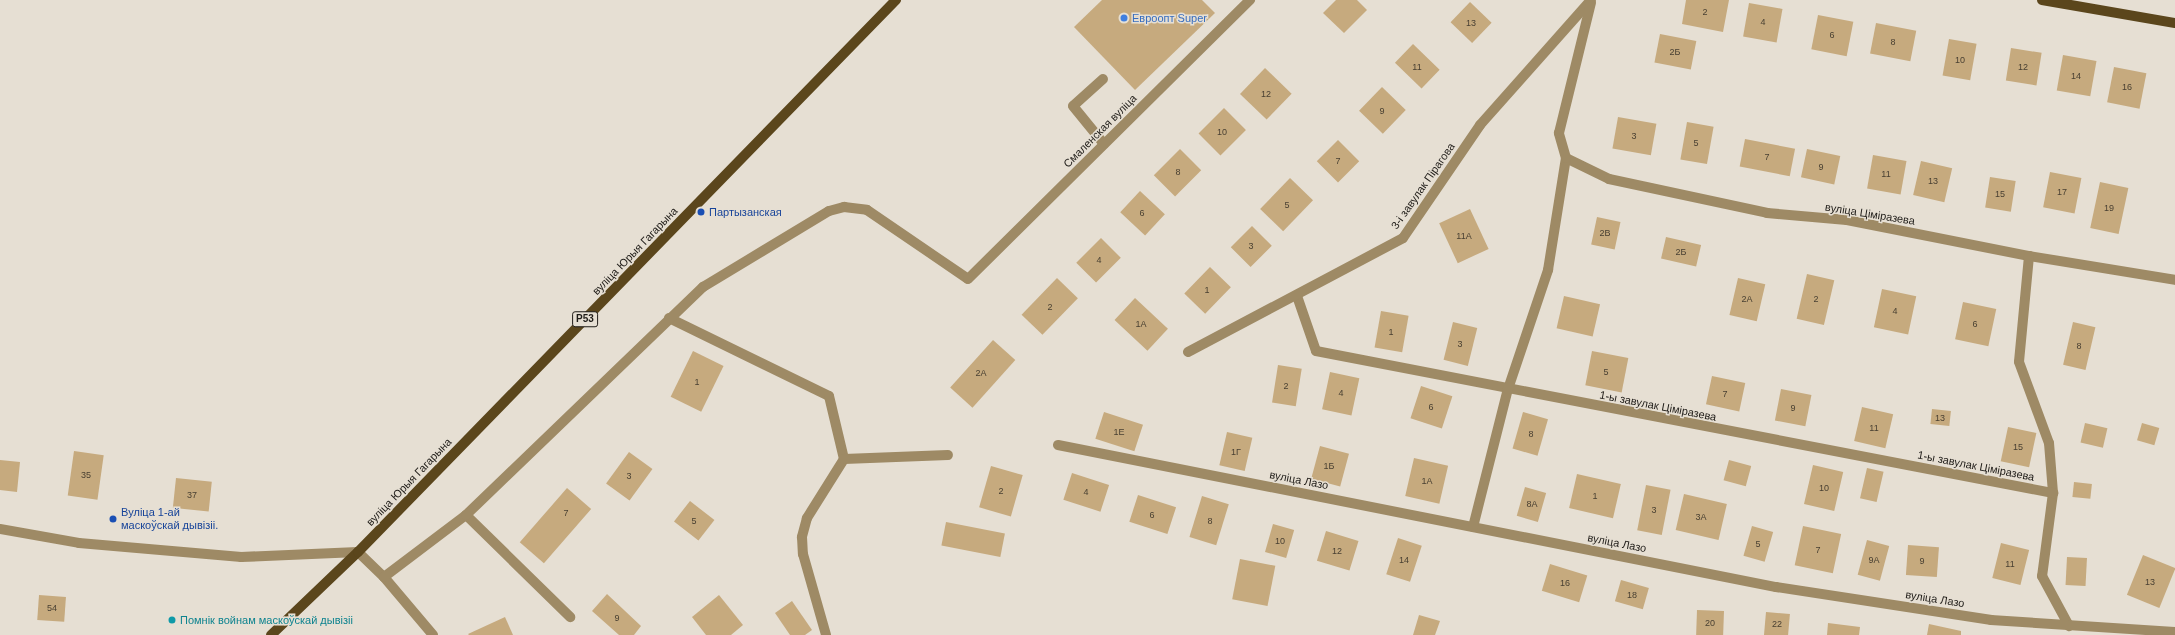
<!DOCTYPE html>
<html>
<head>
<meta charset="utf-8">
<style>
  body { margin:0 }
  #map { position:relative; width:2175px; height:635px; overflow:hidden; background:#e6dfd3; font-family:Helvetica,sans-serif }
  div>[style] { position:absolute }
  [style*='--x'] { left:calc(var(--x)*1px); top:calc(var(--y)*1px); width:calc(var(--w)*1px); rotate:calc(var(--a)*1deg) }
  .building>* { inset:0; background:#c6aa7e; transform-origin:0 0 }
  .minor>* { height:10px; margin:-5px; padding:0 5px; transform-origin:5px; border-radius:5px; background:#9e8a65 }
  .major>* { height:10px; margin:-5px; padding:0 5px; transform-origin:5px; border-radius:5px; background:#5b461c }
  .dots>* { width:11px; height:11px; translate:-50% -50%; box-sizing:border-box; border:2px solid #e6dfd3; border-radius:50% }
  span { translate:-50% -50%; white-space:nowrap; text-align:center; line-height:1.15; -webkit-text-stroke:3px #e6dfd3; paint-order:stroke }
  .number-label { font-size:9px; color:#494032 }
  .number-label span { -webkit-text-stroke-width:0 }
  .shield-label span { padding:1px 3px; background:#e6dfd3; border:1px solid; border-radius:3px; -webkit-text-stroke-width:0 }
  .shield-label { font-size:10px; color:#1f1c18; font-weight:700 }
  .shop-label { font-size:11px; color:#366cbe }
  .left { translate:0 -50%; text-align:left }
  .street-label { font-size:11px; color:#1f1c18 }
  .transit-label { font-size:11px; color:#164399 }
  .culture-label { font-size:11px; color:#0d838f }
</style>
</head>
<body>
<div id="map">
  <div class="building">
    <div style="clip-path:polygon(1102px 0,1202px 0,1215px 13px,1135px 90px,1074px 27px)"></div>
    <div style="clip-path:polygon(1336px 0,1357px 0,1367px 10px,1344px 33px,1323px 13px)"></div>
    <div style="clip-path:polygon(1686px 0,1729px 0,1723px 32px,1682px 24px)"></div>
    <div style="left:1470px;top:2px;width:30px;height:28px;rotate:44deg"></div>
    <div style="left:1749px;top:3px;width:34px;height:34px;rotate:10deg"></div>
    <div style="left:1818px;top:15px;width:36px;height:35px;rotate:11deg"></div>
    <div style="left:1876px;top:23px;width:41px;height:31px;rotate:11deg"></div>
    <div style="left:1660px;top:34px;width:37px;height:29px;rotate:11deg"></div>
    <div style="left:1949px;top:39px;width:28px;height:37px;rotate:10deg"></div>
    <div style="left:1413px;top:44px;width:37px;height:26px;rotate:44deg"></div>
    <div style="left:2011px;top:48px;width:31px;height:33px;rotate:9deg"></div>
    <div style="left:2063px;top:55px;width:34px;height:36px;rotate:10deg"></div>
    <div style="left:2114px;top:67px;width:33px;height:36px;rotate:11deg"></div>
    <div style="left:1265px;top:68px;width:37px;height:36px;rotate:44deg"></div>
    <div style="left:1382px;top:87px;width:33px;height:33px;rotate:44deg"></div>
    <div style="left:1224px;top:108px;width:31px;height:36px;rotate:45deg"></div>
    <div style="left:1618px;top:117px;width:39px;height:32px;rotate:10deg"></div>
    <div style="left:1687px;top:122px;width:27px;height:38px;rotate:10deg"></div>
    <div style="left:1745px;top:139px;width:51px;height:28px;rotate:11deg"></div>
    <div style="left:1338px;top:140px;width:30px;height:30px;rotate:45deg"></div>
    <div style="left:1180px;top:149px;width:30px;height:37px;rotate:45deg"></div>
    <div style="left:1807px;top:149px;width:34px;height:29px;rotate:12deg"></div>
    <div style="left:1873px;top:155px;width:34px;height:34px;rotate:10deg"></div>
    <div style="left:1921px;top:161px;width:32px;height:35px;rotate:13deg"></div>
    <div style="left:2050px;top:172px;width:32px;height:36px;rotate:11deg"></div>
    <div style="left:1990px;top:177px;width:26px;height:31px;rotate:9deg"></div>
    <div style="left:1290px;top:178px;width:32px;height:43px;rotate:44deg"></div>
    <div style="left:2100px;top:182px;width:29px;height:47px;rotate:12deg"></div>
    <div style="left:1140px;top:191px;width:34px;height:29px;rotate:43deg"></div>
    <div style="left:1470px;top:209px;width:44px;height:34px;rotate:65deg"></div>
    <div style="left:1597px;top:217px;width:24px;height:28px;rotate:12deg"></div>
    <div style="left:1252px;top:226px;width:28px;height:30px;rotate:45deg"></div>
    <div style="left:1666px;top:237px;width:36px;height:22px;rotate:13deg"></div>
    <div style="left:1101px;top:238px;width:28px;height:35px;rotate:45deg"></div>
    <div style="left:1210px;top:267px;width:29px;height:37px;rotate:44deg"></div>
    <div style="left:1807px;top:274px;width:28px;height:46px;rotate:13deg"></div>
    <div style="left:1057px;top:278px;width:29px;height:51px;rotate:44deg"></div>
    <div style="left:1738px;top:278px;width:28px;height:38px;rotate:13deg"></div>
    <div style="left:1882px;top:289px;width:35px;height:39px;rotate:12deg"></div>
    <div style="left:1564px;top:296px;width:37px;height:33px;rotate:13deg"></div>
    <div style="left:1135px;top:298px;width:45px;height:30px;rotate:43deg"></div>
    <div style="left:1963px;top:302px;width:34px;height:38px;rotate:12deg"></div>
    <div style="left:1381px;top:311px;width:28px;height:37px;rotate:10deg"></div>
    <div style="left:1453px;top:322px;width:25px;height:39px;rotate:14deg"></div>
    <div style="left:2073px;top:322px;width:23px;height:44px;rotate:13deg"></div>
    <div style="left:993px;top:340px;width:30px;height:64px;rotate:42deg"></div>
    <div style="left:693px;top:351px;width:34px;height:51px;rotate:26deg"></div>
    <div style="left:1592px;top:351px;width:37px;height:35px;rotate:11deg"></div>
    <div style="left:1278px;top:365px;width:24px;height:38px;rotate:9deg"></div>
    <div style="left:1330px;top:372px;width:30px;height:38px;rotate:12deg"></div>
    <div style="left:1712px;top:376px;width:34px;height:29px;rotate:12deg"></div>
    <div style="left:1421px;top:386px;width:33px;height:34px;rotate:18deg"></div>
    <div style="left:1781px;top:389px;width:31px;height:32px;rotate:11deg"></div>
    <div style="left:1862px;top:407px;width:32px;height:35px;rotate:13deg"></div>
    <div style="left:1932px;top:409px;width:19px;height:15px;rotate:6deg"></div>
    <div style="left:1104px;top:412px;width:41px;height:28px;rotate:18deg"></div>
    <div style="left:1523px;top:412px;width:26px;height:38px;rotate:16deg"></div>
    <div style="left:2085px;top:423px;width:23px;height:20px;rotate:13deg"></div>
    <div style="left:2142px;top:423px;width:18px;height:18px;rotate:16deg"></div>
    <div style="left:2008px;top:427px;width:29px;height:35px;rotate:12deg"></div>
    <div style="left:1227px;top:432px;width:26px;height:34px;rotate:13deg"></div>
    <div style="left:1320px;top:446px;width:30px;height:34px;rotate:15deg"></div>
    <div style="left:74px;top:451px;width:30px;height:45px;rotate:8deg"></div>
    <div style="left:629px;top:452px;width:29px;height:39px;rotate:36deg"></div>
    <div style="left:1414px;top:458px;width:35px;height:39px;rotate:13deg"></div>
    <div style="clip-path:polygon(0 460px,20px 462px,17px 492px,0 490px)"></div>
    <div style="left:1729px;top:460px;width:23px;height:21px;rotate:15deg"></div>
    <div style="left:1813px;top:465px;width:31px;height:40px;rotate:13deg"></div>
    <div style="left:991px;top:466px;width:33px;height:43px;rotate:16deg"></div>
    <div style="left:1867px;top:468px;width:17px;height:31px;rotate:13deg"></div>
    <div style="left:1072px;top:473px;width:39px;height:28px;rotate:18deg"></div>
    <div style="left:1577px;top:474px;width:45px;height:35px;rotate:13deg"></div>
    <div style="left:176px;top:478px;width:36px;height:30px;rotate:6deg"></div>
    <div style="left:2074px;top:482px;width:18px;height:15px;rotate:6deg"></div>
    <div style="left:1646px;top:485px;width:25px;height:46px;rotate:11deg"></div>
    <div style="left:1525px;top:487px;width:22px;height:30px;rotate:16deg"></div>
    <div style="left:567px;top:488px;width:32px;height:72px;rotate:41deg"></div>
    <div style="left:1684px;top:494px;width:44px;height:37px;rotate:13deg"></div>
    <div style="left:1138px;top:495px;width:40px;height:28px;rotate:18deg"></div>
    <div style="left:1202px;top:496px;width:28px;height:43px;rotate:17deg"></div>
    <div style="left:690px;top:501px;width:31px;height:26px;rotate:38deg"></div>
    <div style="left:946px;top:522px;width:60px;height:24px;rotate:11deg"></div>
    <div style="left:1273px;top:524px;width:22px;height:29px;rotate:16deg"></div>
    <div style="left:1752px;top:526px;width:22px;height:31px;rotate:16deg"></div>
    <div style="left:1803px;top:526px;width:39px;height:40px;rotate:12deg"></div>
    <div style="left:1326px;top:531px;width:34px;height:31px;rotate:17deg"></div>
    <div style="left:1398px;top:538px;width:25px;height:38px;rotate:18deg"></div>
    <div style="left:1867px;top:540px;width:23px;height:36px;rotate:15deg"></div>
    <div style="left:2001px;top:543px;width:29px;height:36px;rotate:14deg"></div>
    <div style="left:1908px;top:545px;width:31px;height:30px;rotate:4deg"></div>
    <div style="left:2143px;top:555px;width:35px;height:43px;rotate:22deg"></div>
    <div style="left:2067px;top:557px;width:20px;height:28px;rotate:3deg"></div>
    <div style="left:1240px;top:559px;width:36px;height:41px;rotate:11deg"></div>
    <div style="left:1550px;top:564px;width:39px;height:28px;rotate:17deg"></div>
    <div style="left:1621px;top:580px;width:29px;height:22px;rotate:16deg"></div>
    <div style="clip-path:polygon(607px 594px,641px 626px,634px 635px,619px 635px,592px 611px)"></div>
    <div style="left:39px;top:595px;width:27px;height:25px;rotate:4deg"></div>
    <div style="clip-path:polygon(719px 595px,743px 625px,731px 635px,706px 635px,692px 617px)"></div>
    <div style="clip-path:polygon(792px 601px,812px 630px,805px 635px,790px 635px,775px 613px)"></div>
    <div style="left:1697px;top:610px;width:27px;height:25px;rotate:2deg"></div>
    <div style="left:1766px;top:612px;width:24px;height:23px;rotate:5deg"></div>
    <div style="clip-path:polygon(1419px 615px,1440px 621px,1435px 635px,1413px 635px)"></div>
    <div style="clip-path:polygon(505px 617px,513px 635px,469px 635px,468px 634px)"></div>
    <div style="clip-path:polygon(1828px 623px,1860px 627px,1859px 635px,1827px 635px)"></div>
    <div style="clip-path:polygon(1929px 624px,1961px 631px,1961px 635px,1927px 635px)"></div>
  </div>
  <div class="minor">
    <div style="--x:1103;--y:79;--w:40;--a:138"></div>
    <div style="--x:1073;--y:106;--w:49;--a:50.8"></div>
    <div style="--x:1566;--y:158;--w:48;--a:26"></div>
    <div style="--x:1609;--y:179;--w:162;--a:12.1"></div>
    <div style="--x:1767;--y:213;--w:80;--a:5"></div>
    <div style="--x:1847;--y:220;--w:186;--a:11.2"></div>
    <div style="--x:2029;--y:256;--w:148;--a:9.3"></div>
    <div style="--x:2029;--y:256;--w:106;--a:95.4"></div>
    <div style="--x:2019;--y:362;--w:86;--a:69.7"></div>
    <div style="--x:2049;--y:443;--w:50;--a:85.4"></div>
    <div style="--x:2053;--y:493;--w:84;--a:97.5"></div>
    <div style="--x:2042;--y:576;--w:57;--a:61.6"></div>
    <div style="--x:1297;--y:296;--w:58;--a:70.9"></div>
    <div style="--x:1316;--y:351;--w:751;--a:10.91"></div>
    <div style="--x:669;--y:318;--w:178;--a:26"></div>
    <div style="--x:829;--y:396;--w:65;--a:76.6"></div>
    <div style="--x:844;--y:459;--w:70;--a:122.1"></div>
    <div style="--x:807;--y:518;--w:20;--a:105"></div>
    <div style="--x:802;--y:537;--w:17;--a:87"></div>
    <div style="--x:803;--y:554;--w:84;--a:74.1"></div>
    <div style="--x:1188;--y:352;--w:243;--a:-27.9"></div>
    <div style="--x:1403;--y:238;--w:137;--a:-55.7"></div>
    <div style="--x:1480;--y:125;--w:167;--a:-48.4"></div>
    <div style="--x:1058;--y:445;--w:732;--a:11.19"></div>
    <div style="--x:1776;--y:587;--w:218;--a:8.7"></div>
    <div style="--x:1991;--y:620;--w:184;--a:3.7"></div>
    <div style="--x:844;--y:459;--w:104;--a:-2.2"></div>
    <div style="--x:466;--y:515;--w:146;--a:44.4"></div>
    <div style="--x:1473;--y:527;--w:142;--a:-75.8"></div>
    <div style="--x:1508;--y:389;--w:126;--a:-71.4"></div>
    <div style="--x:1548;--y:270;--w:113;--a:-80.9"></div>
    <div style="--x:1566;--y:158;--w:26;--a:-106"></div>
    <div style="--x:1559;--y:133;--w:134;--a:-76.2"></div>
    <div style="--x:0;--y:529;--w:80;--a:10"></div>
    <div style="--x:79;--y:543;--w:163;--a:4.9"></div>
    <div style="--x:241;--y:557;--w:117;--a:-2.4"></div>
    <div style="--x:358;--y:552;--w:36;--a:44"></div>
    <div style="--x:384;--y:577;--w:76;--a:49.8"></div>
    <div style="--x:384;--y:577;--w:103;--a:-37.1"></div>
    <div style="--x:466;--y:515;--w:329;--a:-43.9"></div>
    <div style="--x:703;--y:287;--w:147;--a:-31.1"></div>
    <div style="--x:829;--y:211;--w:16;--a:-15"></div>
    <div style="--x:844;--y:207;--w:23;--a:7"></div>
    <div style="--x:867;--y:210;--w:122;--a:34.3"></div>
    <div style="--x:968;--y:279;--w:397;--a:-44.7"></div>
  </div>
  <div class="major">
    <div style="--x:2042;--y:0;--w:135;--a:9.8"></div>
    <div style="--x:271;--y:635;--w:120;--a:-43.7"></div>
    <div style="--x:358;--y:552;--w:771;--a:-45.74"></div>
  </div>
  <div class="dots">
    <div style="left:1124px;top:18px;background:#3f7fe0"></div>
    <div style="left:701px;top:212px;background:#1a4fb4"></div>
    <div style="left:113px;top:519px;background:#1a4fb4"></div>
    <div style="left:172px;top:620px;background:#0f9aa8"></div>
  </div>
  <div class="number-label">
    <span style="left:1705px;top:12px">2</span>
    <span style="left:1763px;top:22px">4</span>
    <span style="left:1471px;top:23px">13</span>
    <span style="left:1832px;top:35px">6</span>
    <span style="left:1893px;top:42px">8</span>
    <span style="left:1675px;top:52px">2Б</span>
    <span style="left:1960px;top:60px">10</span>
    <span style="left:1417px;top:67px">11</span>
    <span style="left:2023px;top:67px">12</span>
    <span style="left:2076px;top:76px">14</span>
    <span style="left:2127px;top:87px">16</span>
    <span style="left:1266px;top:94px">12</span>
    <span style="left:1382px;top:111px">9</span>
    <span style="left:1222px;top:132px">10</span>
    <span style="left:1634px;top:136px">3</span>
    <span style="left:1696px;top:143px">5</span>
    <span style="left:1767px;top:157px">7</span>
    <span style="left:1338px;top:161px">7</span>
    <span style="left:1821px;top:167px">9</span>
    <span style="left:1178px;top:172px">8</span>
    <span style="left:1886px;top:174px">11</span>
    <span style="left:1933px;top:181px">13</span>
    <span style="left:2062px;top:192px">17</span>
    <span style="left:2000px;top:194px">15</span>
    <span style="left:1287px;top:205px">5</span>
    <span style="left:2109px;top:208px">19</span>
    <span style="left:1142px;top:213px">6</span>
    <span style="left:1605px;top:233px">2В</span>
    <span style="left:1464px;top:236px">11А</span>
    <span style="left:1251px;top:246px">3</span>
    <span style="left:1681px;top:252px">2Б</span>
    <span style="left:1099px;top:260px">4</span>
    <span style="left:1207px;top:290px">1</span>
    <span style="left:1747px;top:299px">2А</span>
    <span style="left:1816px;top:299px">2</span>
    <span style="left:1050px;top:307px">2</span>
    <span style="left:1895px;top:311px">4</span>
    <span style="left:1141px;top:324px">1А</span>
    <span style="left:1975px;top:324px">6</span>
    <span style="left:1391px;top:332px">1</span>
    <span style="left:1460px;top:344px">3</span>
    <span style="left:2079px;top:346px">8</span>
    <span style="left:1606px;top:372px">5</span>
    <span style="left:981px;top:373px">2А</span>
    <span style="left:697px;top:382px">1</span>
    <span style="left:1286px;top:386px">2</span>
    <span style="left:1341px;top:393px">4</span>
    <span style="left:1725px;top:394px">7</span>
    <span style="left:1431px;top:407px">6</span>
    <span style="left:1793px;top:408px">9</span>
    <span style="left:1940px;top:418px">13</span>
    <span style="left:1874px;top:428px">11</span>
    <span style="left:1119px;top:432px">1Е</span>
    <span style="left:1531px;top:434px">8</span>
    <span style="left:2018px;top:447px">15</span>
    <span style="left:1236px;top:452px">1Г</span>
    <span style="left:1329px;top:466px">1Б</span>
    <span style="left:86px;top:475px">35</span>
    <span style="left:629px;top:476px">3</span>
    <span style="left:1427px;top:481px">1А</span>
    <span style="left:1824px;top:488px">10</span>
    <span style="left:1001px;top:491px">2</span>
    <span style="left:1086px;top:492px">4</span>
    <span style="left:192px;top:495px">37</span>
    <span style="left:1595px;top:496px">1</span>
    <span style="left:1532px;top:504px">8А</span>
    <span style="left:1654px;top:510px">3</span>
    <span style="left:566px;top:513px">7</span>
    <span style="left:1152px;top:515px">6</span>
    <span style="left:1701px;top:517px">3А</span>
    <span style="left:694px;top:521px">5</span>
    <span style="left:1210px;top:521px">8</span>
    <span style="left:1280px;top:541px">10</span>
    <span style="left:1758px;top:544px">5</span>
    <span style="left:1818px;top:550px">7</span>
    <span style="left:1337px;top:551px">12</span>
    <span style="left:1404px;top:560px">14</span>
    <span style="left:1874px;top:560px">9А</span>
    <span style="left:1922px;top:561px">9</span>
    <span style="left:2010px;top:564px">11</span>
    <span style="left:2150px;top:582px">13</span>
    <span style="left:1565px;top:583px">16</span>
    <span style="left:1632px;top:595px">18</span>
    <span style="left:52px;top:608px">54</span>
    <span style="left:617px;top:618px">9</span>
    <span style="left:1710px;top:623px">20</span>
    <span style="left:1777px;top:624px">22</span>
  </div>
  <div class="shield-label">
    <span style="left:585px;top:319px">Р53</span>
  </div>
  <div class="shop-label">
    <span class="left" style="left:1132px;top:18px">Евроопт Super</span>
  </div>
  <div class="street-label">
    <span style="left:1100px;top:131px;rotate:-45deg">Смаленская вуліца</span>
    <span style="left:1423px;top:186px;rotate:-55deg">3-і завулак Пірагова</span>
    <span style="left:1870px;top:214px;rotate:9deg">вуліца Ціміразева</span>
    <span style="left:635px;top:251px;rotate:-46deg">вуліца Юрыя Гагарына</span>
    <span style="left:1658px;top:406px;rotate:11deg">1-ы завулак Ціміразева</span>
    <span style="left:1976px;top:466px;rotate:11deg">1-ы завулак Ціміразева</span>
    <span style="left:1299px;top:480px;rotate:11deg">вуліца Лазо</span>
    <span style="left:409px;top:482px;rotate:-46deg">вуліца Юрыя Гагарына</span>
    <span style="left:1617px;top:543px;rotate:11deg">вуліца Лазо</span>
    <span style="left:1935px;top:599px;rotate:9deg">вуліца Лазо</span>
  </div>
  <div class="transit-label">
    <span class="left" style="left:709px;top:212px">Партызанская</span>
    <span class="left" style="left:121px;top:519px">Вуліца 1-ай<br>маскоўскай дывізіі.</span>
  </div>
  <div class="culture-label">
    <span class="left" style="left:180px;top:620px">Помнік войнам маскоўскай дывізіі</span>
  </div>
</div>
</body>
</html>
